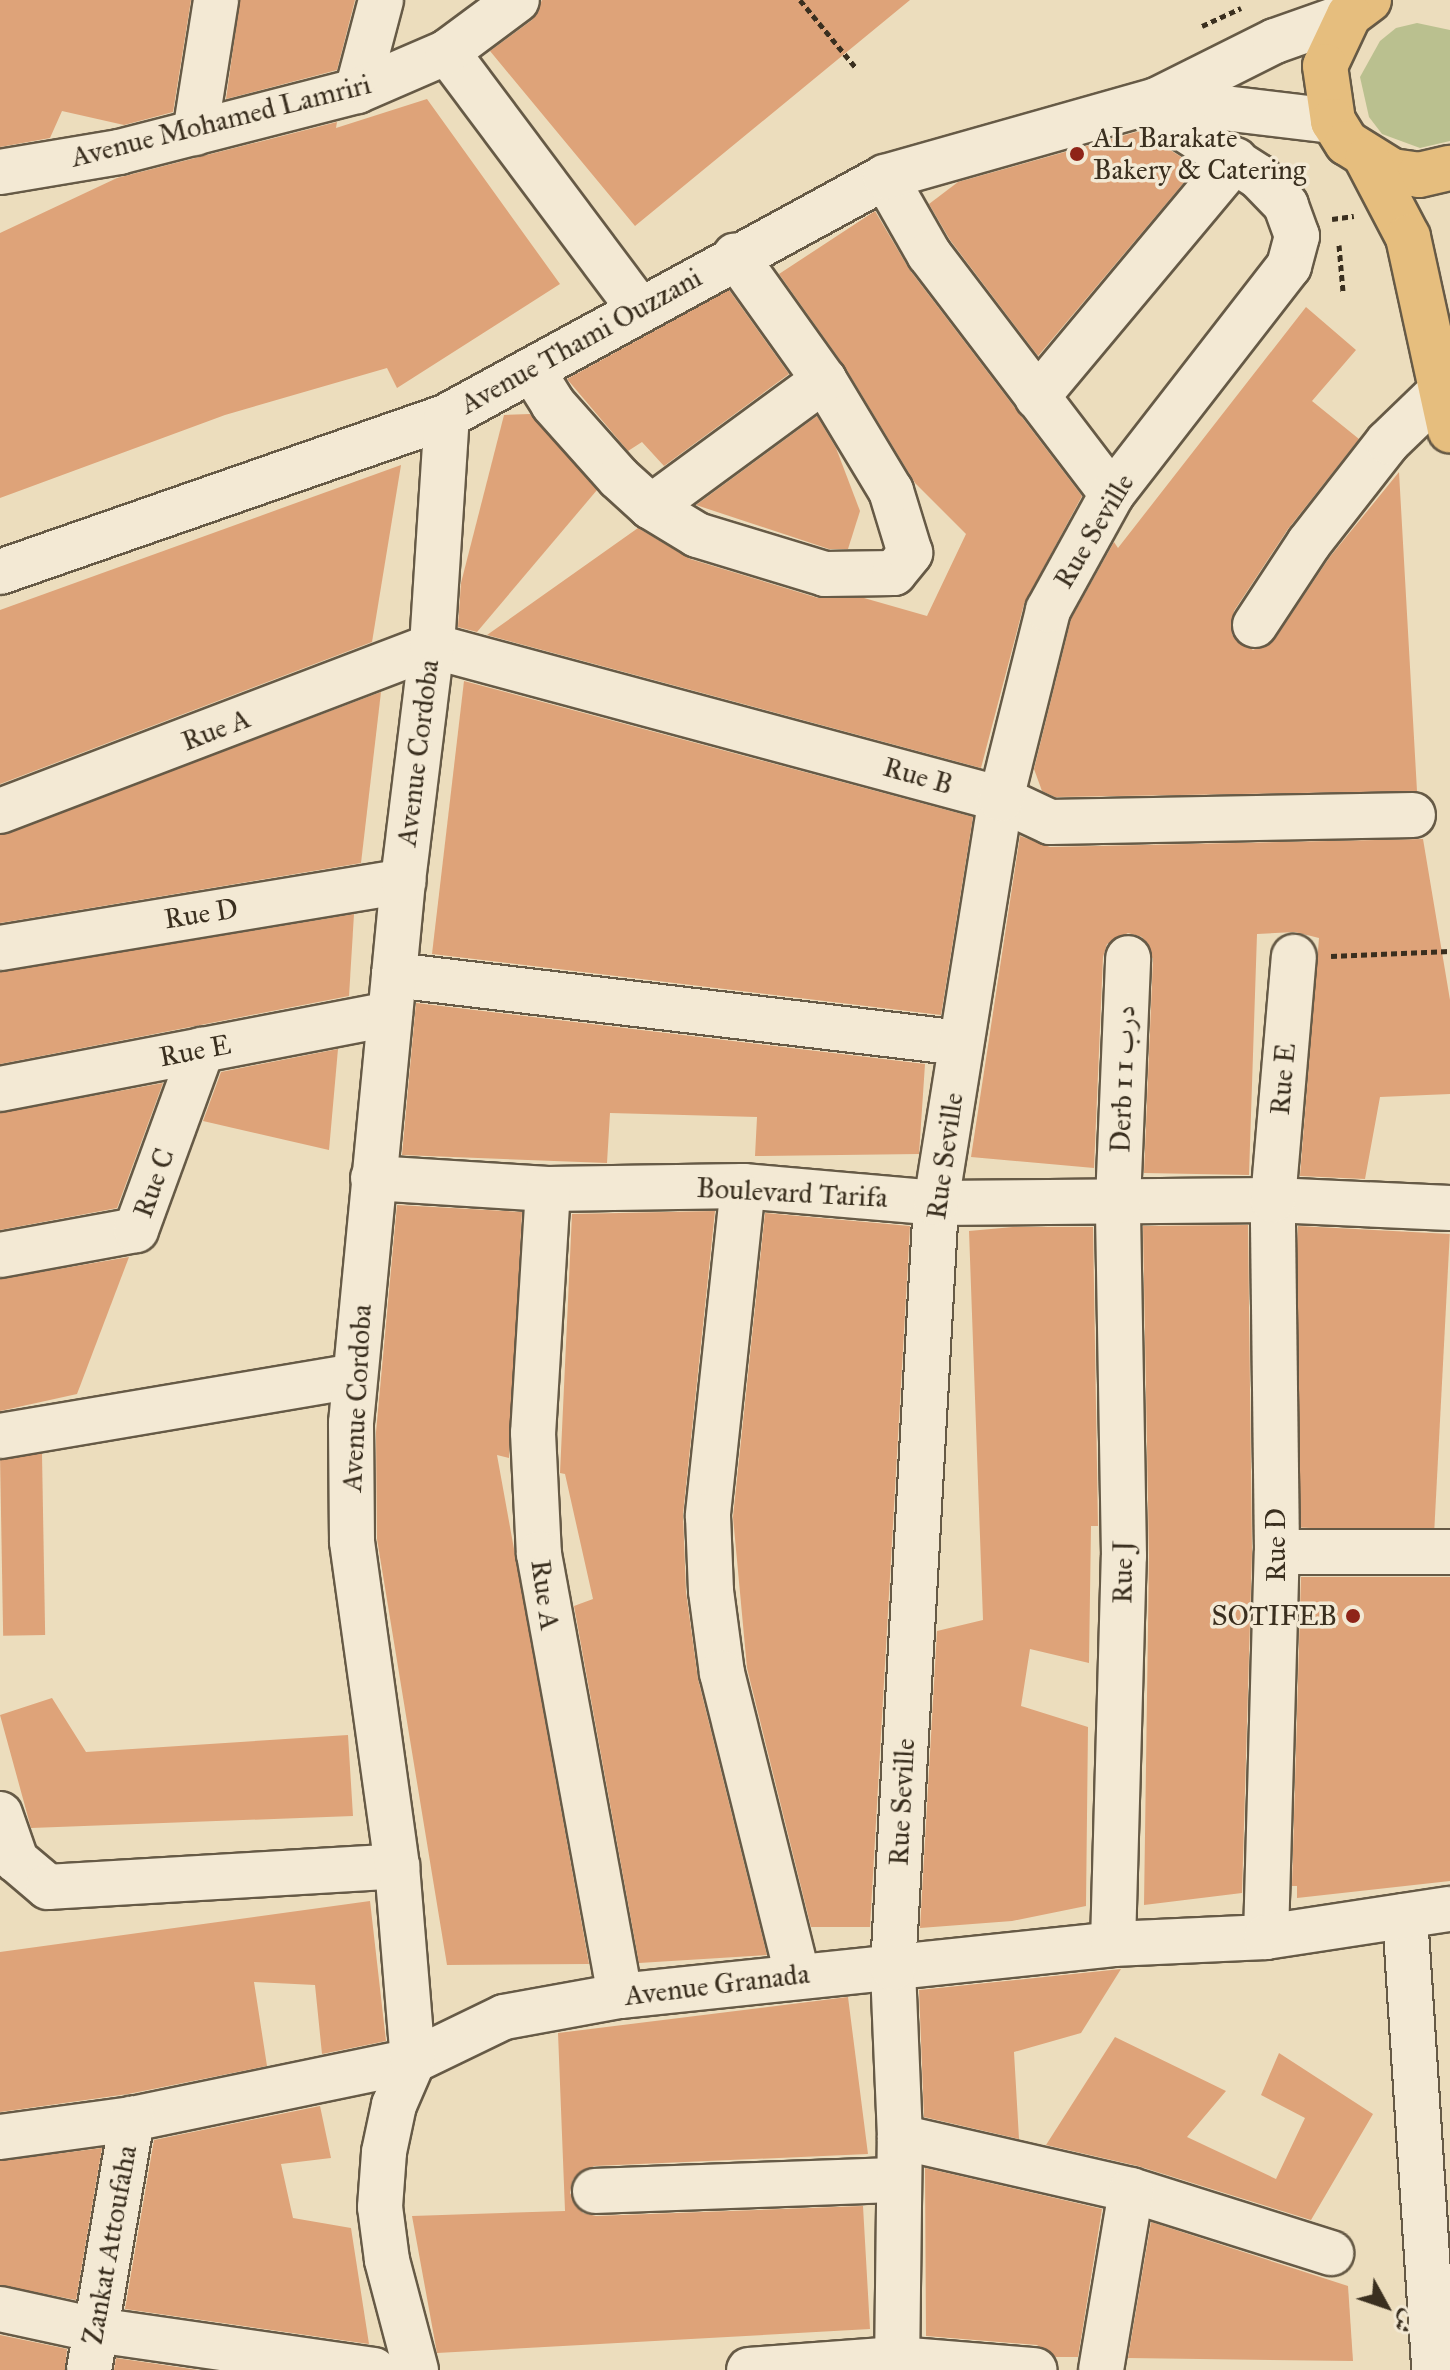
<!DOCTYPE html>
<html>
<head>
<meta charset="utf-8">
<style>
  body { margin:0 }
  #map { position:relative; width:1450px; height:2370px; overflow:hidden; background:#ecddbd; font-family:"IM FELL Great Primer",Amiri,serif }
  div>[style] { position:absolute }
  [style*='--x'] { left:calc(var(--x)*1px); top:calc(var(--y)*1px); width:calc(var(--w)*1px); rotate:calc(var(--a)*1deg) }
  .green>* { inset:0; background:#bac08f }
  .building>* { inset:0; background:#dea379; transform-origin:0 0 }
  .path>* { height:5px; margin-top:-2.5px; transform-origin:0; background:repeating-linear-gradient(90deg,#3a2f1f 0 6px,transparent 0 10px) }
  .roads { filter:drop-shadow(2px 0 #665a46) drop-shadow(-2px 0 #665a46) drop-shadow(0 2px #665a46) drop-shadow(0 -2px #665a46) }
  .minor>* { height:44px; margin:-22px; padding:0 22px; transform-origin:22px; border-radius:22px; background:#f3e9d4 }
  .major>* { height:44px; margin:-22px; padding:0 22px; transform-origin:22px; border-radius:22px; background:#e6be7e }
  .dots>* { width:22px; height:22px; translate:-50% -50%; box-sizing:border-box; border:4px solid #f3e9d4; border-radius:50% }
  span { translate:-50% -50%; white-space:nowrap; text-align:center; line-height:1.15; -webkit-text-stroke:7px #f3e9d4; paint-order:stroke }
  .street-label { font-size:28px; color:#3a2f1f }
  .poi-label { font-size:28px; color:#3a2f1f }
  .left { translate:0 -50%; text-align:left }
  .right { translate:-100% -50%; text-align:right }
  .north { position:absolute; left:1346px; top:2266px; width:80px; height:80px; -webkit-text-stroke:6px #f3e9d4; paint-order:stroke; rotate:130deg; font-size:22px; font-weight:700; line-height:32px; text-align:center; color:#3a2f1f }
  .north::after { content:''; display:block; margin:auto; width:28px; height:36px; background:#3a2f1f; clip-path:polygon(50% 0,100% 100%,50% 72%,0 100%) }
</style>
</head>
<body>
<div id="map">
  <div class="green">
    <div style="clip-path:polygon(1417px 23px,1450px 30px,1450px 141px,1420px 148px,1382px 134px,1369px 117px,1360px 77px,1380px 41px,1396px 28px)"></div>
  </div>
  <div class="building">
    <div style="clip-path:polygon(0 0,191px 0,173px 112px,124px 125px,62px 111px,50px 138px,0 147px)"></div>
    <div style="clip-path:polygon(240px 0,355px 0,337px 70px,226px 99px)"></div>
    <div style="clip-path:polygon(542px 0,910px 0,635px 226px,490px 51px,532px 20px)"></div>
    <div style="clip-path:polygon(427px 99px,560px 284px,397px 388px,387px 368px,225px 415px,0 498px,0 233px,117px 178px,337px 122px,336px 128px)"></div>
    <div style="clip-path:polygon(1140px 131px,1197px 167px,1038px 356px,950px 240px,929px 204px,958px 182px)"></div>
    <div style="clip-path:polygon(875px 211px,909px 269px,1082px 496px,1024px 604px,981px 768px,487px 635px,638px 528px,690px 559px,818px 598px,864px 598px,927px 616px,966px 534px,915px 483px,845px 367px,779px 274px)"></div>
    <div style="clip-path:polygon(729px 290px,789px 374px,664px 466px,642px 442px,628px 451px,567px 379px)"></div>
    <div style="clip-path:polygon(1306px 307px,1356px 350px,1312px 401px,1359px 439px,1288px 529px,1234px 611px,1232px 635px,1253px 650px,1275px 639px,1329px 558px,1399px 472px,1417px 791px,1055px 797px,1042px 791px,1034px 769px,1071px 619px,1114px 542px,1118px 548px)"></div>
    <div style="clip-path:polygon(530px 414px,597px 490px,477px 632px,458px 627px,461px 583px,504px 415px)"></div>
    <div style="clip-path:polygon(817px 416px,836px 448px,860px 511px,848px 549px,829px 549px,696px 505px)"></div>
    <div style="clip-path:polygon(401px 465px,372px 642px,0 784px,0 610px)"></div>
    <div style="clip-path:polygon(464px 681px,973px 817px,941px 1015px,432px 954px)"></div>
    <div style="clip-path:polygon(381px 692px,361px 863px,0 923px,0 835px)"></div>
    <div style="clip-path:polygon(1020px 836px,1050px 847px,1423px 839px,1450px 1000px,1450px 1094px,1380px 1097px,1365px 1179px,1300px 1176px,1319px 938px,1295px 932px,1257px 934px,1249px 1175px,1144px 1173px,1153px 959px,1142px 937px,1128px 933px,1107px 944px,1103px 957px,1094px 1168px,971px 1157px)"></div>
    <div style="clip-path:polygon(354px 914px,349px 996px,0 1064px,0 972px)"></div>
    <div style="clip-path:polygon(416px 1003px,925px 1064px,919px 1154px,755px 1156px,757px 1117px,610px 1113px,607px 1163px,402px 1155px)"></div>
    <div style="clip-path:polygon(338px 1049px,329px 1150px,203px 1121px,221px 1072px)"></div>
    <div style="clip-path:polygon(163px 1083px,117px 1208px,0 1230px,0 1113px)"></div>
    <div style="clip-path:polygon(397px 1205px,522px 1212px,509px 1458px,497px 1455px,589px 1964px,447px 1965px,377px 1539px,376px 1432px)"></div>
    <div style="clip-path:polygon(715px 1211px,683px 1514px,686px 1592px,698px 1679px,767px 1955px,639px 1963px,574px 1606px,593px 1599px,565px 1474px,560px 1473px,572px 1214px)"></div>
    <div style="clip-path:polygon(765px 1213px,910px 1226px,870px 1927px,811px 1927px,747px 1668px,733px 1517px)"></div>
    <div style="clip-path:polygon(1248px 1225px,1252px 1552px,1242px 1893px,1144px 1905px,1149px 1556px,1143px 1226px)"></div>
    <div style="left:1298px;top:1226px;width:152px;height:301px;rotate:3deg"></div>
    <div style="clip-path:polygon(1013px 1227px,1093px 1227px,1098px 1526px,1091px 1526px,1089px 1663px,1030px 1649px,1021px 1706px,1088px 1727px,1086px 1906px,1012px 1921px,920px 1928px,937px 1631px,983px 1620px,969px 1231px)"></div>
    <div style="clip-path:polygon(129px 1257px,77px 1394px,0 1411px,0 1279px)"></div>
    <div style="left:42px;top:1454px;width:181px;height:42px;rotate:89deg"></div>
    <div style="clip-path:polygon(1301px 1577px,1450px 1577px,1450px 1881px,1297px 1898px,1297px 1886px,1292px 1886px)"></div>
    <div style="clip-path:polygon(52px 1698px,86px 1752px,348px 1735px,353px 1816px,31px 1828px,0 1715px)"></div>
    <div style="clip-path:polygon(370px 1901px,386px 2041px,322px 2054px,315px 1985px,254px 1982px,267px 2066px,128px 2094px,0 2112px,0 1952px)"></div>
    <div style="clip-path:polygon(1121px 1969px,1081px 2033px,1014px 2052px,1019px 2139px,924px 2117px,919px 1990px)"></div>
    <div style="clip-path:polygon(848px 1997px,868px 2154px,594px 2166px,573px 2179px,570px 2193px,583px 2213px,596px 2216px,863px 2206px,870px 2329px,437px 2353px,412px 2216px,565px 2211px,558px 2033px)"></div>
    <div style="clip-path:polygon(1115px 2037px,1226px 2091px,1187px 2137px,1276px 2179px,1305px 2118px,1261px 2095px,1279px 2053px,1373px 2114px,1311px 2220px,1138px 2166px,1046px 2145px)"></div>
    <div style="clip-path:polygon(320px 2106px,331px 2158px,281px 2164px,293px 2218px,351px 2228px,369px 2344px,125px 2309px,154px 2140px)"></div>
    <div style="clip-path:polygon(102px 2148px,76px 2300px,0 2285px,0 2161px)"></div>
    <div style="clip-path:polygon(925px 2168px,1102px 2209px,1078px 2357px,1056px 2357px,1037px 2345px,926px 2336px)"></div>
    <div style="clip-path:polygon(1151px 2222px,1348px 2286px,1353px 2361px,1128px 2358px)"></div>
    <div style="clip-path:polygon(0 2335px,67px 2349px,65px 2370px,0 2370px)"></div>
    <div style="clip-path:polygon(116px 2358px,198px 2370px,114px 2370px)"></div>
  </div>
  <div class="path">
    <div style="--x:800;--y:0;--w:88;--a:50.5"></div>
    <div style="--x:1202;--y:26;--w:43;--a:-24.8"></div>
    <div style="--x:1332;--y:219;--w:22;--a:-8"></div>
    <div style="--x:1339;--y:245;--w:47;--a:85.1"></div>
    <div style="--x:1331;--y:956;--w:119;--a:-2.4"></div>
  </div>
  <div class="roads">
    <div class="minor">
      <div style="--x:447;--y:52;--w:321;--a:53.2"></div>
      <div style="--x:357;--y:91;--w:94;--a:-75.2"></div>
      <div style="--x:1157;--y:100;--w:177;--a:6.8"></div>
      <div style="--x:195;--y:133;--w:135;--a:-81"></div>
      <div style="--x:0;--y:172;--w:121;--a:-9.5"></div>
      <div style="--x:119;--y:152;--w:246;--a:-14.4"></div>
      <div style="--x:357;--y:91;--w:98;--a:-23.4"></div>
      <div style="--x:447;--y:52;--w:87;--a:-36.6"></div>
      <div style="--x:885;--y:177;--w:89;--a:60.3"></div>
      <div style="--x:929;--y:254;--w:302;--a:52.7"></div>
      <div style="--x:532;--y:370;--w:40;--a:58"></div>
      <div style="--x:553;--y:404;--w:99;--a:48.3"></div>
      <div style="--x:619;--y:478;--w:43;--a:42.2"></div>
      <div style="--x:651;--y:507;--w:54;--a:31.3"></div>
      <div style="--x:697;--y:535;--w:134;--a:16.9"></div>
      <div style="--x:825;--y:574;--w:69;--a:-0.8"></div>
      <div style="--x:894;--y:573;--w:26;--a:-51"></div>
      <div style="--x:910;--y:553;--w:65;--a:-107"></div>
      <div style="--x:891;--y:491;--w:130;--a:-121.1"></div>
      <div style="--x:824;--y:380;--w:153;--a:-125.5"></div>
      <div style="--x:1037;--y:397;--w:309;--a:-50.1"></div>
      <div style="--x:651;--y:507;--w:215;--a:-36.3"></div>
      <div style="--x:0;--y:572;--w:473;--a:-19.2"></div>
      <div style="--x:447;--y:416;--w:499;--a:-28.6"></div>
      <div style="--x:885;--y:177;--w:283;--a:-15.8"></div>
      <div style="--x:1157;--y:100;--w:132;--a:-26.6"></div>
      <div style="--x:1275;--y:41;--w:78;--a:-19.4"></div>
      <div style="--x:1255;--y:625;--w:98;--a:-56.6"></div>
      <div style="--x:1309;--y:543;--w:128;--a:-52"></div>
      <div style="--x:1388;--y:442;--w:78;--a:-44"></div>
      <div style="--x:0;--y:811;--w:462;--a:-20.9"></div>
      <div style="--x:432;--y:646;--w:589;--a:15.05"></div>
      <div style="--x:1001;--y:799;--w:54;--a:25.1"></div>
      <div style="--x:1050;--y:822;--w:363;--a:-1.1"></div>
      <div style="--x:0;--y:948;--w:409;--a:-9.4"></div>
      <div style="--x:394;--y:975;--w:571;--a:6.84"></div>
      <div style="--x:0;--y:1089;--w:397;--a:-10.9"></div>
      <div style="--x:373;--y:1178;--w:175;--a:3.6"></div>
      <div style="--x:548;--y:1189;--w:195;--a:-0.9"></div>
      <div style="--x:743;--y:1186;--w:194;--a:5"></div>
      <div style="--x:936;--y:1203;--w:337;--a:-0.5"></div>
      <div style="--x:1273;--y:1200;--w:177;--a:2.6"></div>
      <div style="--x:743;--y:1186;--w:332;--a:96.1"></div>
      <div style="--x:708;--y:1516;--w:75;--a:87.7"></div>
      <div style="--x:711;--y:1591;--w:83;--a:82.4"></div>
      <div style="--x:722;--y:1673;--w:310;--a:76"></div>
      <div style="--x:548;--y:1189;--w:244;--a:93.5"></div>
      <div style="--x:533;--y:1433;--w:121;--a:87.2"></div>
      <div style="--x:539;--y:1554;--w:449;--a:79.6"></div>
      <div style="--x:0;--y:1255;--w:138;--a:-10.4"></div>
      <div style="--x:136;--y:1230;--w:192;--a:-69.9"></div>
      <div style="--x:0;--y:1436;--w:358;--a:-9.6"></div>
      <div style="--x:1277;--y:1552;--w:173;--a:0"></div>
      <div style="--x:0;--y:1814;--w:49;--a:70.8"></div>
      <div style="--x:16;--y:1860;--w:42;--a:40.2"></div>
      <div style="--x:48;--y:1887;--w:350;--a:-3.4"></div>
      <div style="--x:1405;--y:1916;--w:455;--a:86.3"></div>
      <div style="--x:1266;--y:1937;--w:385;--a:-88.4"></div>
      <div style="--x:1277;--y:1552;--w:352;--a:-90.7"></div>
      <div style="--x:1273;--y:1200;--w:244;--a:-85.1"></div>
      <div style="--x:1113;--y:1944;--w:388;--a:-88.4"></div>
      <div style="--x:1124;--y:1556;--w:355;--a:-91"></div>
      <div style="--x:1118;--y:1201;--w:243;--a:-87.6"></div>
      <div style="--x:0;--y:2137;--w:133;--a:-7.8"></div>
      <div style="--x:132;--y:2119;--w:287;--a:-11.7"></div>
      <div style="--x:413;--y:2061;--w:101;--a:-25.8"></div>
      <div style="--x:504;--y:2017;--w:118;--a:-10.3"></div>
      <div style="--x:620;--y:1996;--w:496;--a:-6"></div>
      <div style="--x:1113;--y:1944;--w:153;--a:-2.6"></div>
      <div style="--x:1266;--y:1937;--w:186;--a:-8.7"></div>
      <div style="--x:900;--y:2137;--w:237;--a:12.9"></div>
      <div style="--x:1131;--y:2190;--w:210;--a:17.5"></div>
      <div style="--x:595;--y:2191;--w:304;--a:-2.1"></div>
      <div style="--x:0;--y:2309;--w:98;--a:12.3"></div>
      <div style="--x:96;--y:2330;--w:281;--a:8.2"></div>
      <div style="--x:89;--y:2370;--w:255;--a:-80.3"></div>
      <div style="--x:416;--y:2370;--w:114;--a:-104.8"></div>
      <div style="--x:387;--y:2260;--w:53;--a:-97.5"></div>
      <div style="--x:380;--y:2207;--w:55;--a:-85.8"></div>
      <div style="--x:384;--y:2152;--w:48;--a:-78"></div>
      <div style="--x:394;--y:2105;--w:48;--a:-66.6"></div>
      <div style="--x:413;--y:2061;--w:196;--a:-94.7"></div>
      <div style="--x:397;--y:1866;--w:328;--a:-97.9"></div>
      <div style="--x:352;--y:1541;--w:118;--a:-90.5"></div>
      <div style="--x:351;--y:1423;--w:544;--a:-84.52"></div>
      <div style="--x:403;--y:881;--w:237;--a:-83"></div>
      <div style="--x:432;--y:646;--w:230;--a:-86.3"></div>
      <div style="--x:749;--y:2370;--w:148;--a:-4.3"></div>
      <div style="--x:897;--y:2359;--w:138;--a:4.6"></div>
      <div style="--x:897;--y:2370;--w:233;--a:-89.3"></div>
      <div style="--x:900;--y:2137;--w:169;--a:-92.4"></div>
      <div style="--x:893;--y:1968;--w:766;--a:-86.78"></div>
      <div style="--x:936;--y:1203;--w:409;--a:-80.9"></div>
      <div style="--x:1001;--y:799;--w:195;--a:-76"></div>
      <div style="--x:1048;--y:610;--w:132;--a:-61.1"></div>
      <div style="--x:1112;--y:494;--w:289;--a:-52.2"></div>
      <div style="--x:1289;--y:266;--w:31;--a:-75"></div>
      <div style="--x:1297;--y:236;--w:33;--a:-110"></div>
      <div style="--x:1286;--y:205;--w:39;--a:-134"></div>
      <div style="--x:1259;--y:177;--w:135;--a:-147.4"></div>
      <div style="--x:1101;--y:2370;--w:182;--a:-80.5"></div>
    </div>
    <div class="major">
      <div style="--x:1369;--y:0;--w:25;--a:143"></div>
      <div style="--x:1349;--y:15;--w:56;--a:115.2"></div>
      <div style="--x:1325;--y:66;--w:56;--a:81.7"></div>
      <div style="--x:1333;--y:121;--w:26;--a:58"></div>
      <div style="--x:1347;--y:143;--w:53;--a:31.9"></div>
      <div style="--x:1392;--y:171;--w:27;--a:8"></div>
      <div style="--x:1419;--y:175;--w:32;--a:-13"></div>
      <div style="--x:1367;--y:159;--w:88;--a:62.3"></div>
      <div style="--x:1408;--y:237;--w:198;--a:77.7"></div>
    </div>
  </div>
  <div class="dots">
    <div style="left:1077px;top:154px;background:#8f2418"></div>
    <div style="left:1353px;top:1616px;background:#8f2418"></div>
  </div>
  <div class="street-label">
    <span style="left:221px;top:121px;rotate:-14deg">Avenue Mohamed Lamriri</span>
    <span style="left:581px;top:341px;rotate:-29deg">Avenue Thami Ouzzani</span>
    <span style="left:1094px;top:531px;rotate:-59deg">Rue Seville</span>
    <span style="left:216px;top:730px;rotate:-21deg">Rue A</span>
    <span style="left:418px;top:753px;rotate:-83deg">Avenue Cordoba</span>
    <span style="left:918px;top:776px;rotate:16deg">Rue B</span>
    <span style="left:201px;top:914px;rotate:-9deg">Rue D</span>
    <span style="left:195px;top:1051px;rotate:-11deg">Rue E</span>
    <span style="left:1123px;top:1079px;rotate:-88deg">Derb 1 درب 1</span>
    <span style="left:1283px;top:1079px;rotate:-85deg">Rue E</span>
    <span style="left:945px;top:1156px;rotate:-82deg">Rue Seville</span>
    <span style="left:154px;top:1183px;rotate:-70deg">Rue C</span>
    <span style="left:792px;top:1193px;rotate:3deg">Boulevard Tarifa</span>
    <span style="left:357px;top:1398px;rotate:-87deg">Avenue Cordoba</span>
    <span style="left:1276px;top:1545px;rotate:-90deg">Rue D</span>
    <span style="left:1123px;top:1572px;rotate:-89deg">Rue J</span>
    <span style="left:545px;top:1595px;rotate:82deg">Rue A</span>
    <span style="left:902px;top:1802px;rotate:-87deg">Rue Seville</span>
    <span style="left:717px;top:1985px;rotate:-7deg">Avenue Granada</span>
    <span style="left:110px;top:2245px;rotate:-80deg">Zankat Attoufaha</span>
  </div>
  <div class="poi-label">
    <span class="left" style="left:1093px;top:154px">AL Barakate<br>Bakery &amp; Catering</span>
    <span class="right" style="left:1337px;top:1616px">SOTIFEB</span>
  </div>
  <div class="north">ش</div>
</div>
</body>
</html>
